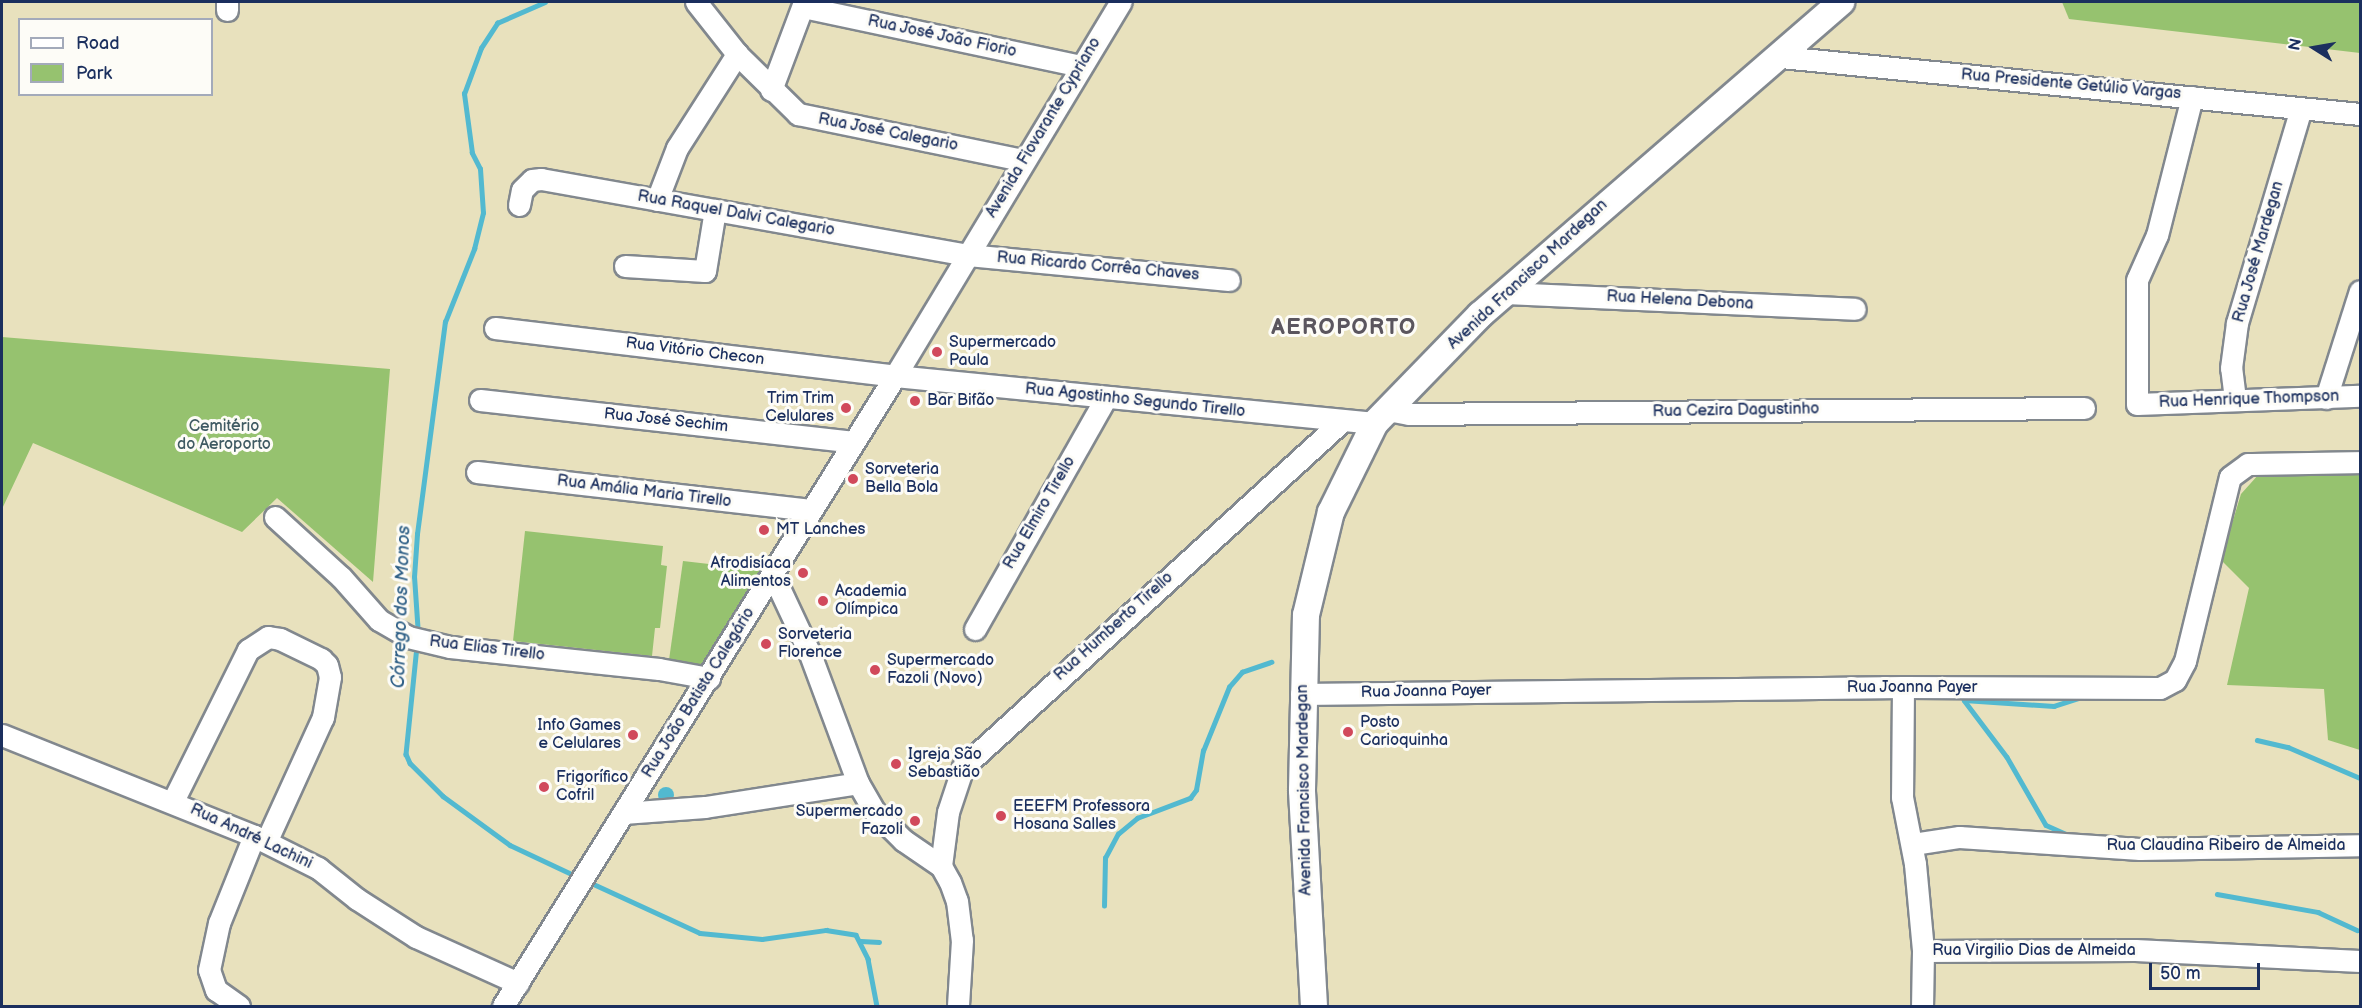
<!DOCTYPE html>
<html>
<head>
<meta charset="utf-8">
<style>
  body { margin:0 }
  #map { position:relative; width:2362px; height:1008px; overflow:hidden; background:#e8e1bd; font-family:"Balsamiq Sans",sans-serif }
  div>[style] { position:absolute }
  [style*='--x'] { left:calc(var(--x)*1px); top:calc(var(--y)*1px); width:calc(var(--w)*1px); rotate:calc(var(--a)*1deg) }
  .green>* { inset:0; background:#96c26f }
  .water>* { inset:0; background:#52b9d0 }
  .round { border-radius:50% }
  .stream>* { height:4.5px; margin:-2.25px; padding:0 2.25px; transform-origin:2.25px; border-radius:2.25px; background:#52b9d0 }
  .roads { filter:drop-shadow(2px 0 #82888e) drop-shadow(-2px 0 #82888e) drop-shadow(0 2px #82888e) drop-shadow(0 -2px #82888e) }
  .minor>* { height:21px; margin:-10.5px; padding:0 10.5px; transform-origin:10.5px; border-radius:10.5px; background:#fff }
  .major>* { height:26px; margin:-13px; padding:0 13px; transform-origin:13px; border-radius:13px; background:#fff }
  .dots>* { width:16px; height:16px; translate:-50% -50%; box-sizing:border-box; border:3px solid #fdfcf7; border-radius:50% }
  span { translate:-50% -50%; white-space:nowrap; text-align:center; line-height:1.15; -webkit-text-stroke:6px #fdfcf7; paint-order:stroke }
  .street-label { font-size:16px; color:#1b2f5e }
  .poi-label { font-size:16px; color:#1b2f5e }
  .left { translate:0 -50%; text-align:left }
  .right { translate:-100% -50%; text-align:right }
  .park-label { font-size:16px; color:#405b63 }
  .water-label { font-size:18px; color:#2e5f86; font-style:italic }
  .district-label { font-size:22px; color:#5b565e; font-weight:700; letter-spacing:1.5px }
  .frame { position:absolute; inset:0; border:3px solid #1b2f5e; pointer-events:none }
  .legend { position:absolute; left:18px; top:18px; width:195px; height:78px; box-sizing:border-box; background:#fdfcf7; border:2px solid #a3aaba; margin:0; padding:8px 10px; list-style:none; font-size:18px; color:#1b2f5e }
  .legend li { display:flex; align-items:center; gap:12px; height:30px }
  .legend b { width:30px; border:2px solid #a3aaba }
  .north { position:absolute; left:2284px; top:18px; width:60px; height:60px; -webkit-text-stroke:4px #fdfcf7; paint-order:stroke; rotate:281deg; font-size:16px; font-weight:700; line-height:24px; text-align:center; color:#1b2f5e }
  .north::after { content:''; display:block; margin:auto; width:21px; height:27px; background:#1b2f5e; clip-path:polygon(50% 0,100% 100%,50% 72%,0 100%) }
  .scale { position:absolute; left:2149px; top:963px; width:111px; height:27px; box-sizing:border-box; border:3px solid #1b2f5e; border-top:0; padding-left:8px; font-size:18px; line-height:21px; white-space:nowrap; color:#1b2f5e; -webkit-text-stroke:4px #fdfcf7; paint-order:stroke }
</style>
</head>
<body>
<div id="map">
  <div class="green">
    <div style="clip-path:polygon(2062px 2px,2360px 2px,2360px 53px,2069px 19px)"></div>
    <div style="clip-path:polygon(2px 337px,390px 369px,373px 582px,277px 498px,242px 532px,33px 443px,2px 509px)"></div>
    <div style="clip-path:polygon(2268px 464px,2360px 470px,2360px 750px,2328px 740px,2324px 689px,2227px 685px,2249px 588px,2221px 560px,2241px 494px)"></div>
    <div style="clip-path:polygon(525px 531px,663px 546px,661px 565px,667px 566px,660px 628px,655px 628px,652px 656px,513px 641px)"></div>
    <div style="clip-path:polygon(683px 561px,761px 570px,704px 667px,669px 660px)"></div>
  </div>
  <div class="water">
    <div class="round" style="left:658px;top:787px;width:16px;height:16px"></div>
  </div>
  <div class="stream">
    <div style="--x:418;--y:635;--w:58;--a:-93.9"></div>
    <div style="--x:414;--y:577;--w:43;--a:-86"></div>
    <div style="--x:417;--y:534;--w:214;--a:-82.5"></div>
    <div style="--x:445;--y:322;--w:79;--a:-68.3"></div>
    <div style="--x:474;--y:249;--w:37;--a:-76"></div>
    <div style="--x:483;--y:213;--w:44;--a:-93.9"></div>
    <div style="--x:480;--y:169;--w:18;--a:-117"></div>
    <div style="--x:472;--y:153;--w:60;--a:-97.7"></div>
    <div style="--x:464;--y:94;--w:49;--a:-69.7"></div>
    <div style="--x:481;--y:48;--w:30;--a:-57"></div>
    <div style="--x:497;--y:23;--w:52;--a:-23.6"></div>
    <div style="--x:417;--y:646;--w:109;--a:95.8"></div>
    <div style="--x:406;--y:754;--w:10;--a:66"></div>
    <div style="--x:410;--y:763;--w:47;--a:45"></div>
    <div style="--x:443;--y:796;--w:83;--a:36.2"></div>
    <div style="--x:510;--y:845;--w:73;--a:25.2"></div>
    <div style="--x:1964;--y:700;--w:71;--a:53"></div>
    <div style="--x:2007;--y:757;--w:78;--a:60.2"></div>
    <div style="--x:2046;--y:825;--w:24;--a:24"></div>
    <div style="--x:1964;--y:700;--w:90;--a:3.8"></div>
    <div style="--x:2054;--y:706;--w:29;--a:-18"></div>
    <div style="--x:2257;--y:740;--w:32;--a:13"></div>
    <div style="--x:2288;--y:747;--w:78;--a:23.3"></div>
    <div style="--x:587;--y:881;--w:124;--a:24.7"></div>
    <div style="--x:700;--y:933;--w:62;--a:5.5"></div>
    <div style="--x:762;--y:939;--w:65;--a:-8"></div>
    <div style="--x:826;--y:930;--w:30;--a:9"></div>
    <div style="--x:856;--y:935;--w:27;--a:63"></div>
    <div style="--x:868;--y:959;--w:48;--a:79.2"></div>
    <div style="--x:2217;--y:894;--w:103;--a:10.1"></div>
    <div style="--x:2318;--y:912;--w:43;--a:24.8"></div>
    <div style="--x:1104;--y:906;--w:48;--a:-88.8"></div>
    <div style="--x:1105;--y:858;--w:27;--a:-62"></div>
    <div style="--x:1118;--y:834;--w:25;--a:-40"></div>
    <div style="--x:1137;--y:818;--w:57;--a:-20.7"></div>
    <div style="--x:1190;--y:798;--w:10;--a:-53"></div>
    <div style="--x:1196;--y:790;--w:40;--a:-80"></div>
    <div style="--x:1203;--y:751;--w:69;--a:-67.9"></div>
    <div style="--x:1229;--y:687;--w:20;--a:-49"></div>
    <div style="--x:1242;--y:672;--w:31;--a:-19"></div>
    <div style="--x:861;--y:941;--w:18;--a:3"></div>
  </div>
  <div class="roads">
    <div class="minor">
      <div style="--x:696;--y:2;--w:66;--a:51.7"></div>
      <div style="--x:737;--y:54;--w:86;--a:44.5"></div>
      <div style="--x:798;--y:114;--w:230;--a:11.6"></div>
      <div style="--x:803;--y:7;--w:284;--a:12"></div>
      <div style="--x:227;--y:10;--w:8;--a:-90"></div>
      <div style="--x:1781;--y:57;--w:582;--a:5.62"></div>
      <div style="--x:771;--y:90;--w:94;--a:-69.4"></div>
      <div style="--x:2192;--y:97;--w:142;--a:104.2"></div>
      <div style="--x:2157;--y:235;--w:49;--a:114"></div>
      <div style="--x:2137;--y:280;--w:124;--a:90"></div>
      <div style="--x:2137;--y:404;--w:223;--a:-2.1"></div>
      <div style="--x:657;--y:200;--w:56;--a:-69"></div>
      <div style="--x:677;--y:148;--w:112;--a:-57.4"></div>
      <div style="--x:519;--y:205;--w:15;--a:-79"></div>
      <div style="--x:522;--y:190;--w:14;--a:-45"></div>
      <div style="--x:532;--y:180;--w:9;--a:-6"></div>
      <div style="--x:541;--y:179;--w:434;--a:10.1"></div>
      <div style="--x:968;--y:255;--w:262;--a:5.5"></div>
      <div style="--x:625;--y:266;--w:80;--a:3.6"></div>
      <div style="--x:705;--y:271;--w:62;--a:-80.7"></div>
      <div style="--x:1505;--y:293;--w:350;--a:2.6"></div>
      <div style="--x:495;--y:328;--w:403;--a:6.8"></div>
      <div style="--x:895;--y:376;--w:482;--a:5.6"></div>
      <div style="--x:2326;--y:398;--w:112;--a:-72.4"></div>
      <div style="--x:2235;--y:399;--w:31;--a:-97"></div>
      <div style="--x:2231;--y:368;--w:45;--a:-82.4"></div>
      <div style="--x:2237;--y:323;--w:224;--a:-73.4"></div>
      <div style="--x:480;--y:400;--w:374;--a:6.4"></div>
      <div style="--x:1388;--y:410;--w:21;--a:11"></div>
      <div style="--x:1409;--y:414;--w:675;--a:-0.51"></div>
      <div style="--x:477;--y:472;--w:336;--a:6.5"></div>
      <div style="--x:275;--y:517;--w:89;--a:42.3"></div>
      <div style="--x:341;--y:577;--w:57;--a:48.5"></div>
      <div style="--x:379;--y:620;--w:34;--a:30"></div>
      <div style="--x:408;--y:637;--w:43;--a:13.4"></div>
      <div style="--x:450;--y:647;--w:210;--a:6"></div>
      <div style="--x:659;--y:669;--w:51;--a:10.2"></div>
      <div style="--x:773;--y:575;--w:87;--a:64.9"></div>
      <div style="--x:810;--y:654;--w:138;--a:69.6"></div>
      <div style="--x:858;--y:783;--w:34;--a:60"></div>
      <div style="--x:875;--y:812;--w:40;--a:45"></div>
      <div style="--x:903;--y:840;--w:46;--a:34.4"></div>
      <div style="--x:941;--y:866;--w:18;--a:61"></div>
      <div style="--x:950;--y:882;--w:20;--a:70"></div>
      <div style="--x:957;--y:901;--w:39;--a:83"></div>
      <div style="--x:962;--y:940;--w:66;--a:93.5"></div>
      <div style="--x:975;--y:629;--w:266;--a:-60.5"></div>
      <div style="--x:1903;--y:687;--w:110;--a:90.5"></div>
      <div style="--x:1902;--y:797;--w:68;--a:79"></div>
      <div style="--x:1915;--y:864;--w:87;--a:84.7"></div>
      <div style="--x:1923;--y:951;--w:55;--a:91"></div>
      <div style="--x:1301;--y:694;--w:602;--a:-0.67"></div>
      <div style="--x:1903;--y:687;--w:257;--a:0.2"></div>
      <div style="--x:2160;--y:688;--w:17;--a:-28"></div>
      <div style="--x:2175;--y:680;--w:21;--a:-62"></div>
      <div style="--x:2185;--y:661;--w:189;--a:-76.3"></div>
      <div style="--x:2230;--y:477;--w:22;--a:-36"></div>
      <div style="--x:2248;--y:464;--w:112;--a:-1"></div>
      <div style="--x:2;--y:735;--w:271;--a:21.8"></div>
      <div style="--x:254;--y:836;--w:72;--a:26.6"></div>
      <div style="--x:318;--y:868;--w:50;--a:38.5"></div>
      <div style="--x:357;--y:899;--w:70;--a:32.8"></div>
      <div style="--x:416;--y:937;--w:112;--a:24.3"></div>
      <div style="--x:173;--y:801;--w:169;--a:-63.6"></div>
      <div style="--x:248;--y:650;--w:24;--a:-33"></div>
      <div style="--x:268;--y:637;--w:12;--a:9"></div>
      <div style="--x:280;--y:639;--w:46;--a:26"></div>
      <div style="--x:321;--y:659;--w:8;--a:45"></div>
      <div style="--x:327;--y:665;--w:12;--a:76"></div>
      <div style="--x:330;--y:677;--w:41;--a:99.9"></div>
      <div style="--x:323;--y:717;--w:137;--a:114.5"></div>
      <div style="--x:623;--y:813;--w:82;--a:-4.2"></div>
      <div style="--x:705;--y:807;--w:155;--a:-8.9"></div>
      <div style="--x:1913;--y:844;--w:47;--a:-8.7"></div>
      <div style="--x:1959;--y:837;--w:181;--a:3.8"></div>
      <div style="--x:2140;--y:849;--w:220;--a:-1"></div>
      <div style="--x:941;--y:866;--w:54;--a:-82.6"></div>
      <div style="--x:948;--y:812;--w:47;--a:-71.6"></div>
      <div style="--x:963;--y:767;--w:513;--a:-42.39"></div>
      <div style="--x:1923;--y:951;--w:212;--a:-0.3"></div>
      <div style="--x:2135;--y:950;--w:225;--a:2.8"></div>
      <div style="--x:239;--y:1006;--w:28;--a:-145"></div>
      <div style="--x:216;--y:990;--w:21;--a:-109"></div>
      <div style="--x:209;--y:970;--w:48;--a:-78"></div>
      <div style="--x:219;--y:923;--w:94;--a:-68.1"></div>
      <div style="--x:503;--y:1006;--w:742;--a:-58.11"></div>
      <div style="--x:895;--y:376;--w:437;--a:-58.9"></div>
    </div>
    <div class="major">
      <div style="--x:1314;--y:1006;--w:216;--a:-93.2"></div>
      <div style="--x:1302;--y:790;--w:175;--a:-88.7"></div>
      <div style="--x:1306;--y:615;--w:106;--a:-76.4"></div>
      <div style="--x:1331;--y:512;--w:99;--a:-63.7"></div>
      <div style="--x:1375;--y:423;--w:151;--a:-45.8"></div>
      <div style="--x:1480;--y:315;--w:478;--a:-40.9"></div>
    </div>
  </div>
  <div class="dots">
    <div style="left:937px;top:352px;background:#d1495b"></div>
    <div style="left:915px;top:401px;background:#d1495b"></div>
    <div style="left:846px;top:408px;background:#d1495b"></div>
    <div style="left:853px;top:479px;background:#d1495b"></div>
    <div style="left:764px;top:530px;background:#d1495b"></div>
    <div style="left:803px;top:573px;background:#d1495b"></div>
    <div style="left:823px;top:601px;background:#d1495b"></div>
    <div style="left:766px;top:644px;background:#d1495b"></div>
    <div style="left:875px;top:670px;background:#d1495b"></div>
    <div style="left:1348px;top:732px;background:#d1495b"></div>
    <div style="left:633px;top:735px;background:#d1495b"></div>
    <div style="left:896px;top:764px;background:#d1495b"></div>
    <div style="left:544px;top:787px;background:#d1495b"></div>
    <div style="left:1001px;top:816px;background:#d1495b"></div>
    <div style="left:915px;top:821px;background:#d1495b"></div>
  </div>
  <div class="street-label">
    <span style="left:942px;top:37px;rotate:12deg">Rua José João Fiorio</span>
    <span style="left:2071px;top:85px;rotate:5deg">Rua Presidente Getúlio Vargas</span>
    <span style="left:1044px;top:128px;rotate:-59deg">Avenida Fiovarante Cypriano</span>
    <span style="left:888px;top:133px;rotate:11deg">Rua José Calegario</span>
    <span style="left:736px;top:214px;rotate:10deg">Rua Raquel Dalvi Calegario</span>
    <span style="left:2259px;top:252px;rotate:-74deg">Rua José Mardegan</span>
    <span style="left:1098px;top:267px;rotate:5deg">Rua Ricardo Corrêa Chaves</span>
    <span style="left:1528px;top:275px;rotate:-43deg">Avenida Francisco Mardegan</span>
    <span style="left:1680px;top:301px;rotate:3deg">Rua Helena Debona</span>
    <span style="left:695px;top:352px;rotate:7deg">Rua Vitório Checon</span>
    <span style="left:2249px;top:400px;rotate:-2deg">Rua Henrique Thompson</span>
    <span style="left:1135px;top:401px;rotate:6deg">Rua Agostinho Segundo Tirello</span>
    <span style="left:1736px;top:411px;rotate:-1deg">Rua Cezira Dagustinho</span>
    <span style="left:666px;top:421px;rotate:6deg">Rua José Sechim</span>
    <span style="left:644px;top:492px;rotate:7deg">Rua Amália Maria Tirello</span>
    <span style="left:1040px;top:513px;rotate:-60deg">Rua Elmiro Tirello</span>
    <span style="left:1114px;top:627px;rotate:-42deg">Rua Humberto Tirello</span>
    <span style="left:487px;top:649px;rotate:7deg">Rua Elias Tirello</span>
    <span style="left:1912px;top:688px">Rua Joanna Payer</span>
    <span style="left:1426px;top:692px;rotate:-1deg">Rua Joanna Payer</span>
    <span style="left:699px;top:693px;rotate:-58deg">Rua João Batista Calegário</span>
    <span style="left:1305px;top:790px;rotate:-91deg">Avenida Francisco Mardegan</span>
    <span style="left:251px;top:837px;rotate:25deg">Rua André Lachini</span>
    <span style="left:2226px;top:846px">Rua Claudina Ribeiro de Almeida</span>
    <span style="left:2034px;top:951px">Rua Virgilio Dias de Almeida</span>
  </div>
  <div class="poi-label">
    <span class="left" style="left:949px;top:352px">Supermercado<br>Paula</span>
    <span class="right" style="left:834px;top:408px">Trim Trim<br>Celulares</span>
    <span class="left" style="left:927px;top:401px">Bar Bifão</span>
    <span class="left" style="left:865px;top:479px">Sorveteria<br>Bella Bola</span>
    <span class="left" style="left:776px;top:530px">MT Lanches</span>
    <span class="right" style="left:791px;top:573px">Afrodisíaca<br>Alimentos</span>
    <span class="left" style="left:835px;top:601px">Academia<br>Olímpica</span>
    <span class="left" style="left:778px;top:644px">Sorveteria<br>Florence</span>
    <span class="left" style="left:887px;top:670px">Supermercado<br>Fazoli (Novo)</span>
    <span class="left" style="left:1360px;top:732px">Posto<br>Carioquinha</span>
    <span class="right" style="left:621px;top:735px">Info Games<br>e Celulares</span>
    <span class="left" style="left:908px;top:764px">Igreja São<br>Sebastião</span>
    <span class="left" style="left:556px;top:787px">Frigorífico<br>Cofril</span>
    <span class="left" style="left:1013px;top:816px">EEEFM Professora<br>Hosana Salles</span>
    <span class="right" style="left:903px;top:821px">Supermercado<br>Fazoli</span>
  </div>
  <div class="park-label">
    <span style="left:224px;top:436px">Cemitério<br>do Aeroporto</span>
  </div>
  <div class="water-label">
    <span style="left:402px;top:607px;rotate:-88deg">Córrego dos Monos</span>
  </div>
  <div class="district-label">
    <span style="left:1344px;top:328px">AEROPORTO</span>
  </div>
  <div class="frame"></div>
  <ul class="legend">
  <li><b style="height:8px;background:#fff"></b>Road</li>
  <li><b style="height:16px;background:#96c26f"></b>Park</li>
  </ul>
  <div class="north">N</div>
  <div class="scale">50 m</div>
</div>
</body>
</html>
